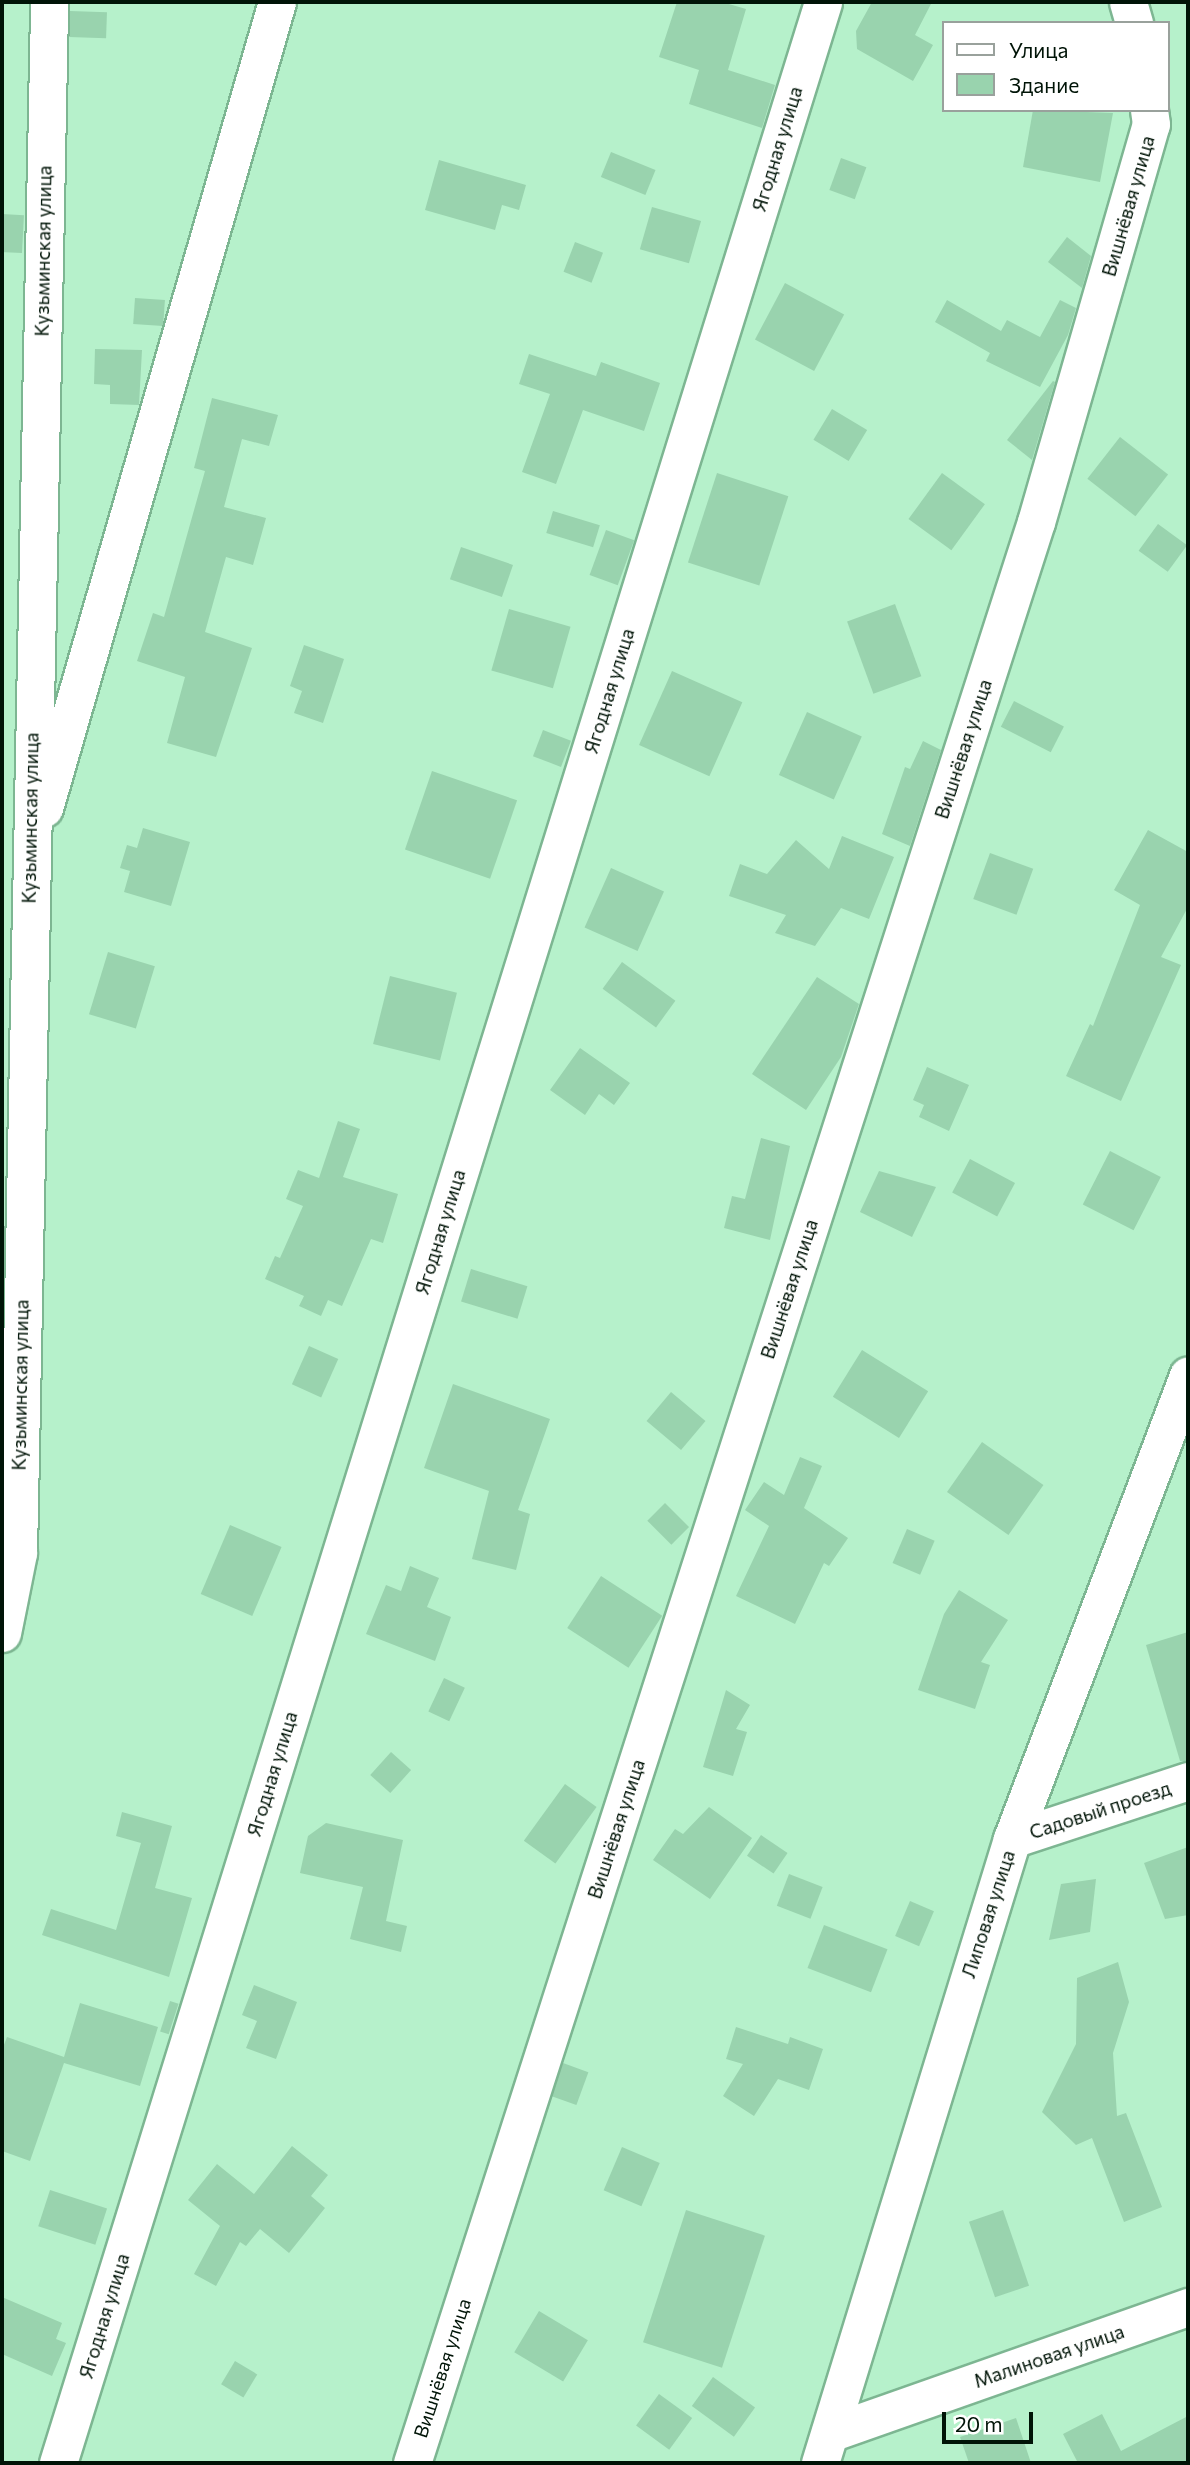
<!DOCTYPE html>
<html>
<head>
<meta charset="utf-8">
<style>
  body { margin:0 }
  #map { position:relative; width:1190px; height:2465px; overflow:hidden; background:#b6f1cb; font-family:Commissioner,sans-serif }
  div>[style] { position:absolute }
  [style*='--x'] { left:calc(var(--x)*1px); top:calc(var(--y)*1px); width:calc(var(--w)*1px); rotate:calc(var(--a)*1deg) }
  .building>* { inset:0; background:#99d3ae; transform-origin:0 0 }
  .roads { filter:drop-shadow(2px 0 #7db692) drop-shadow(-2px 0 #7db692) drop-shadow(0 2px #7db692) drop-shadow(0 -2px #7db692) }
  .street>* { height:37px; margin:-18.5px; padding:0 18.5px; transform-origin:18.5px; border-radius:18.5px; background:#fff }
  span { translate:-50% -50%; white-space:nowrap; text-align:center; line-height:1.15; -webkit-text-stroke:7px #fff; paint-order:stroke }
  .street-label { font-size:19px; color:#001407 }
  .frame { position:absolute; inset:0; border:4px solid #001407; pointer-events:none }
  .legend { position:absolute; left:942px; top:21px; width:228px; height:91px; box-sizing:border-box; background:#fff; border:2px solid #99a19c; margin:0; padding:9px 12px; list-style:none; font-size:21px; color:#001407 }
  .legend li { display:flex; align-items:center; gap:14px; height:35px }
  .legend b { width:35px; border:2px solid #99a19c }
  .scale { position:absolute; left:942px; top:2412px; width:91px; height:32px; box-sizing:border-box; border:4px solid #001407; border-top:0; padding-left:9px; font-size:21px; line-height:24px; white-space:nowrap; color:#001407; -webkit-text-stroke:5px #fff; paint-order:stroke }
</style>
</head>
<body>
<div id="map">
  <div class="building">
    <div style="clip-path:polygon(677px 2px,722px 2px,746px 9px,728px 70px,775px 85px,762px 128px,689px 104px,699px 70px,659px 57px)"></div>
    <div style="clip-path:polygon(872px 2px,932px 2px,915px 35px,933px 45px,913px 81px,857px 49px,856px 31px)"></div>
    <div style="left:70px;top:11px;width:37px;height:26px;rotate:2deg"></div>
    <div style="clip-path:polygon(1033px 110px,1113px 113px,1100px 182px,1023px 167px)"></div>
    <div style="left:611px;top:152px;width:48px;height:27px;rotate:22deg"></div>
    <div style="left:841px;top:158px;width:27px;height:34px;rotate:20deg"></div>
    <div style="clip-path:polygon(439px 160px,526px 185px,519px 210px,502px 205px,495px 230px,425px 210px)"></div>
    <div style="left:652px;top:207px;width:51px;height:44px;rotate:16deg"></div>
    <div style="left:2px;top:214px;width:22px;height:38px;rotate:3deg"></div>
    <div style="clip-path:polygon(1067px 237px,1091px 256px,1082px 288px,1048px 262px)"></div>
    <div style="left:575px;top:242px;width:30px;height:32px;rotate:21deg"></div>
    <div style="left:785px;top:283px;width:67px;height:64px;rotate:28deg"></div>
    <div style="left:135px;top:298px;width:30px;height:26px;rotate:4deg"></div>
    <div style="clip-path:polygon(947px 300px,1001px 331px,1007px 320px,1040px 337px,1060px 300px,1076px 308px,1068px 335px,1040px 387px,986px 361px,990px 353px,935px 322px)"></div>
    <div style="clip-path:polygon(95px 349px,142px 350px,139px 405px,110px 404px,110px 385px,94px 384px)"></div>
    <div style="clip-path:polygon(529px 354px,596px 376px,601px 362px,660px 383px,644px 431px,583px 410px,556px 484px,522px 472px,550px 394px,519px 384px)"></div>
    <div style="clip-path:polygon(1053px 381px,1055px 382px,1032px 460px,1007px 440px)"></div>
    <div style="clip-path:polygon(212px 398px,278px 415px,269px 446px,242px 439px,224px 507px,266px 518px,253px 565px,226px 557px,205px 632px,252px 648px,216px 757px,167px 743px,185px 677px,137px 661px,153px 613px,164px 617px,205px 471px,194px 468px)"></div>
    <div style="left:832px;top:409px;width:41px;height:36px;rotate:31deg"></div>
    <div style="left:1120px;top:437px;width:61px;height:53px;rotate:38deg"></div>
    <div style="left:717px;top:473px;width:75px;height:94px;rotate:18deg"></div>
    <div style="left:942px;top:473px;width:53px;height:57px;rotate:36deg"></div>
    <div style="left:553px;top:511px;width:49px;height:23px;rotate:17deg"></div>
    <div style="left:1158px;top:524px;width:36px;height:33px;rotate:36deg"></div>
    <div style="left:606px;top:530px;width:30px;height:48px;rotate:20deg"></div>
    <div style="left:461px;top:547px;width:55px;height:34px;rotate:19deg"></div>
    <div style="left:895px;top:604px;width:77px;height:51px;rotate:70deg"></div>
    <div style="left:509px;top:609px;width:64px;height:64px;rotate:16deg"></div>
    <div style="clip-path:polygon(304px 645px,344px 659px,323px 723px,294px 713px,302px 691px,290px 686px)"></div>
    <div style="left:672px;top:671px;width:77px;height:81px;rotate:24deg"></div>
    <div style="left:1014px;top:701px;width:56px;height:29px;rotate:27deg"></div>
    <div style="left:807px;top:712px;width:60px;height:69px;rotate:24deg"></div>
    <div style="left:543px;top:730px;width:30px;height:28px;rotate:21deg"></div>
    <div style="clip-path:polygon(923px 741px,941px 750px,910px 846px,882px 834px,905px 767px,910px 769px)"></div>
    <div style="left:432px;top:771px;width:90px;height:83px;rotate:19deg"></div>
    <div style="clip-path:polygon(143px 828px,190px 842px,171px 906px,124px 892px,130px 871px,120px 868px,127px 845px,137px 848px)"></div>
    <div style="clip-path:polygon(1148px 830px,1188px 852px,1188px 907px,1161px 957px,1181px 965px,1121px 1101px,1066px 1076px,1090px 1024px,1093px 1026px,1140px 905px,1114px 890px)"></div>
    <div style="clip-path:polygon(842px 836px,894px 857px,869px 919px,841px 908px,815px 946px,775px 933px,786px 915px,729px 896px,740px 864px,767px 874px,796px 840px,829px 869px)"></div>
    <div style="left:990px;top:853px;width:46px;height:49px;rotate:20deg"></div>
    <div style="left:611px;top:868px;width:58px;height:65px;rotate:24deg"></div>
    <div style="left:108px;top:952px;width:49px;height:65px;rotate:17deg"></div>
    <div style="left:622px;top:962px;width:66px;height:33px;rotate:36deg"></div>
    <div style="left:390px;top:976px;width:69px;height:70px;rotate:14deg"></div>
    <div style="clip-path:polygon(817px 977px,859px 1004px,841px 1057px,806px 1110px,752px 1074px)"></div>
    <div style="clip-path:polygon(580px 1048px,630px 1083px,614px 1105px,599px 1094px,585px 1115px,550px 1090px)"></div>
    <div style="clip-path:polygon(927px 1067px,969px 1085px,949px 1131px,919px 1117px,924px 1105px,913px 1100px)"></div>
    <div style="clip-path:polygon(338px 1121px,360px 1129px,343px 1177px,398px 1194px,383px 1243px,371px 1239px,342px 1306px,328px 1300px,321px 1316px,299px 1306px,304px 1296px,265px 1279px,275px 1256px,280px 1258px,303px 1206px,286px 1199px,298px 1170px,319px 1178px)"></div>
    <div style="clip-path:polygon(761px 1138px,790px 1146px,770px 1240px,724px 1228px,732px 1196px,745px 1199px)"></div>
    <div style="left:1110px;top:1151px;width:57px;height:60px;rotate:27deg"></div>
    <div style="left:970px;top:1159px;width:51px;height:38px;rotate:28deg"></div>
    <div style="clip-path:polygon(879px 1171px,936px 1187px,912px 1237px,860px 1212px)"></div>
    <div style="left:471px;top:1269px;width:59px;height:34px;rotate:17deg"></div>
    <div style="left:309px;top:1346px;width:32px;height:42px;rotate:24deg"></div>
    <div style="left:862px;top:1350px;width:78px;height:55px;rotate:32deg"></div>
    <div style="clip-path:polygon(453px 1384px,550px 1419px,518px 1510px,530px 1514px,516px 1570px,472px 1559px,489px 1491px,424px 1468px)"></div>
    <div style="left:671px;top:1392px;width:45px;height:38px;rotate:40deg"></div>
    <div style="left:982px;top:1442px;width:75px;height:61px;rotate:35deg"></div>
    <div style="clip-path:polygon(800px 1457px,822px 1466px,804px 1508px,848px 1538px,829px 1566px,824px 1563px,795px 1624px,736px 1596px,769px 1526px,745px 1510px,764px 1482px,784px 1495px)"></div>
    <div style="left:665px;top:1503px;width:34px;height:25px;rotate:45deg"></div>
    <div style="left:230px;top:1525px;width:56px;height:75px;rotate:23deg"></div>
    <div style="left:907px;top:1529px;width:30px;height:37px;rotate:23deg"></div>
    <div style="clip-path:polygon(410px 1566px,439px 1578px,427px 1607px,451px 1617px,435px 1661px,366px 1634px,386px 1585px,401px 1591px)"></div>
    <div style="left:601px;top:1576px;width:73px;height:62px;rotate:33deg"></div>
    <div style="clip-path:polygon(959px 1590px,1008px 1620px,981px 1662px,990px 1665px,975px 1709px,918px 1690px,944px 1614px)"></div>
    <div style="clip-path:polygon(1188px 1632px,1188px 1761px,1180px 1761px,1146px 1645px)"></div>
    <div style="left:444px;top:1678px;width:23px;height:37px;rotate:25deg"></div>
    <div style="clip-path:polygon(726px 1690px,750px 1705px,736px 1729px,747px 1732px,733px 1776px,703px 1767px)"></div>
    <div style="left:391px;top:1752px;width:27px;height:31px;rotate:42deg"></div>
    <div style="left:565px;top:1784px;width:39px;height:70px;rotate:36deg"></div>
    <div style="clip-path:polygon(709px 1807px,752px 1838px,710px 1899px,653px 1860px,675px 1829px,683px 1834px)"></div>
    <div style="clip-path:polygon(122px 1812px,172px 1826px,155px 1888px,192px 1898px,169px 1977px,42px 1935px,51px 1909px,116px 1930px,141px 1843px,116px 1836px)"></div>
    <div style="clip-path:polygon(326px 1823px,403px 1840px,386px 1921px,407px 1926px,401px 1952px,350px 1939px,363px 1887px,300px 1873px,308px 1836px)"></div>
    <div style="left:761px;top:1835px;width:32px;height:25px;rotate:34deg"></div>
    <div style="clip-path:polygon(1188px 1847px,1188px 1915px,1165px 1919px,1144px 1863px)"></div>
    <div style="left:789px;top:1874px;width:36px;height:34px;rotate:21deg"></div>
    <div style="clip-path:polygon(1096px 1879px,1090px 1932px,1049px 1940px,1061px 1884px)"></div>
    <div style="left:910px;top:1901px;width:26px;height:38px;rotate:23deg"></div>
    <div style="left:824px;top:1925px;width:68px;height:46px;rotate:21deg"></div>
    <div style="clip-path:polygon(1118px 1962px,1129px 2002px,1113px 2053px,1117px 2116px,1126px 2113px,1162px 2207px,1124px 2222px,1092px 2138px,1076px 2145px,1042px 2112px,1076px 2044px,1077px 1978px)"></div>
    <div style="clip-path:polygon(254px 1985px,297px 2002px,276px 2059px,246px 2048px,257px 2021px,242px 2015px)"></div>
    <div style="left:170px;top:2001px;width:9px;height:32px;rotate:18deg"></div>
    <div style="clip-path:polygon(80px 2003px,158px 2027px,140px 2086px,64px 2063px,30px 2161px,2px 2151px,2px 2050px,7px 2037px,64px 2057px)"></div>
    <div style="clip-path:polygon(736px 2027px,788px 2044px,790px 2037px,823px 2049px,809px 2090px,778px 2079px,754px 2116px,723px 2096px,743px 2064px,726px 2059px)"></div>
    <div style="left:563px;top:2063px;width:27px;height:35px;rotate:20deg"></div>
    <div style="clip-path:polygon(292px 2146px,328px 2175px,311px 2196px,325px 2208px,289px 2253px,260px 2229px,246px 2246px,240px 2242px,216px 2286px,194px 2274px,220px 2226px,188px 2200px,217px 2164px,254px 2194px)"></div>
    <div style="left:622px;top:2147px;width:41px;height:47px;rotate:23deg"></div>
    <div style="left:50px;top:2190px;width:60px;height:38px;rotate:18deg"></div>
    <div style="left:686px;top:2210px;width:83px;height:139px;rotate:18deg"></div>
    <div style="left:1003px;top:2210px;width:80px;height:36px;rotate:71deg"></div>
    <div style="clip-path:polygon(2px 2297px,62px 2323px,56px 2339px,66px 2343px,52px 2376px,2px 2354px)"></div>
    <div style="left:539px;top:2311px;width:57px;height:48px;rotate:31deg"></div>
    <div style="left:235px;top:2361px;width:26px;height:27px;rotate:31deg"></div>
    <div style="left:713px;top:2377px;width:52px;height:36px;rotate:36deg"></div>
    <div style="left:659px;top:2394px;width:41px;height:39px;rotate:36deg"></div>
    <div style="clip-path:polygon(1102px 2414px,1121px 2451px,1188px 2416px,1188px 2463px,1078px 2463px,1063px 2434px)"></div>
    <div style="clip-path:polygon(1016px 2418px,1031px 2463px,969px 2463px,960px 2437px)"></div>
  </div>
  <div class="roads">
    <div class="street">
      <div style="--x:1128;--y:2;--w:22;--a:74"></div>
      <div style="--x:44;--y:808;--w:839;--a:-73.88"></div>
      <div style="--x:2;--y:1633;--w:82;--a:-78.7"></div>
      <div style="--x:18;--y:1553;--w:1551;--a:-88.85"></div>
      <div style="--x:1012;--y:1839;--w:185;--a:-18.2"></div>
      <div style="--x:830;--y:2433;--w:380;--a:-19.4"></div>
      <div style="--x:58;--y:2463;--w:2577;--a:-72.73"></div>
      <div style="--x:412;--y:2463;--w:2039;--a:-72.18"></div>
      <div style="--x:1036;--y:522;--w:414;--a:-73.9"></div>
      <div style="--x:1151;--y:124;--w:14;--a:-98"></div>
      <div style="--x:820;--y:2463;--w:653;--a:-72.9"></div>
      <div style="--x:1012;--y:1839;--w:496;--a:-69.2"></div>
    </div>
  </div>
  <div class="street-label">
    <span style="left:777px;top:149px;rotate:-73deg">Ягодная улица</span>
    <span style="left:1128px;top:206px;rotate:-74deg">Вишнёвая улица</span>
    <span style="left:43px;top:251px;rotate:-89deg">Кузьминская улица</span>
    <span style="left:609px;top:691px;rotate:-73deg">Ягодная улица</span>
    <span style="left:963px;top:749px;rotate:-72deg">Вишнёвая улица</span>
    <span style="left:30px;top:818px;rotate:-89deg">Кузьминская улица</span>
    <span style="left:440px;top:1232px;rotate:-73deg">Ягодная улица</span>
    <span style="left:789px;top:1289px;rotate:-72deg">Вишнёвая улица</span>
    <span style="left:20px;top:1385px;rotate:-89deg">Кузьминская улица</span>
    <span style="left:272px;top:1774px;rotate:-73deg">Ягодная улица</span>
    <span style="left:1100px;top:1810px;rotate:-18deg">Садовый проезд</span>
    <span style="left:616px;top:1829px;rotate:-72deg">Вишнёвая улица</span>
    <span style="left:988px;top:1914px;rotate:-72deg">Липовая улица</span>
    <span style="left:104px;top:2316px;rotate:-73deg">Ягодная улица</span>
    <span style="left:1049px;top:2356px;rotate:-19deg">Малиновая улица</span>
    <span style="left:442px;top:2368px;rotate:-72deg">Вишнёвая улица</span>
  </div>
  <div class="frame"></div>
  <ul class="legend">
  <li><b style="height:9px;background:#fff"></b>Улица</li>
  <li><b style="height:19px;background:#99d3ae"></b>Здание</li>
  </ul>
  <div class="scale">20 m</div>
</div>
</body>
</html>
